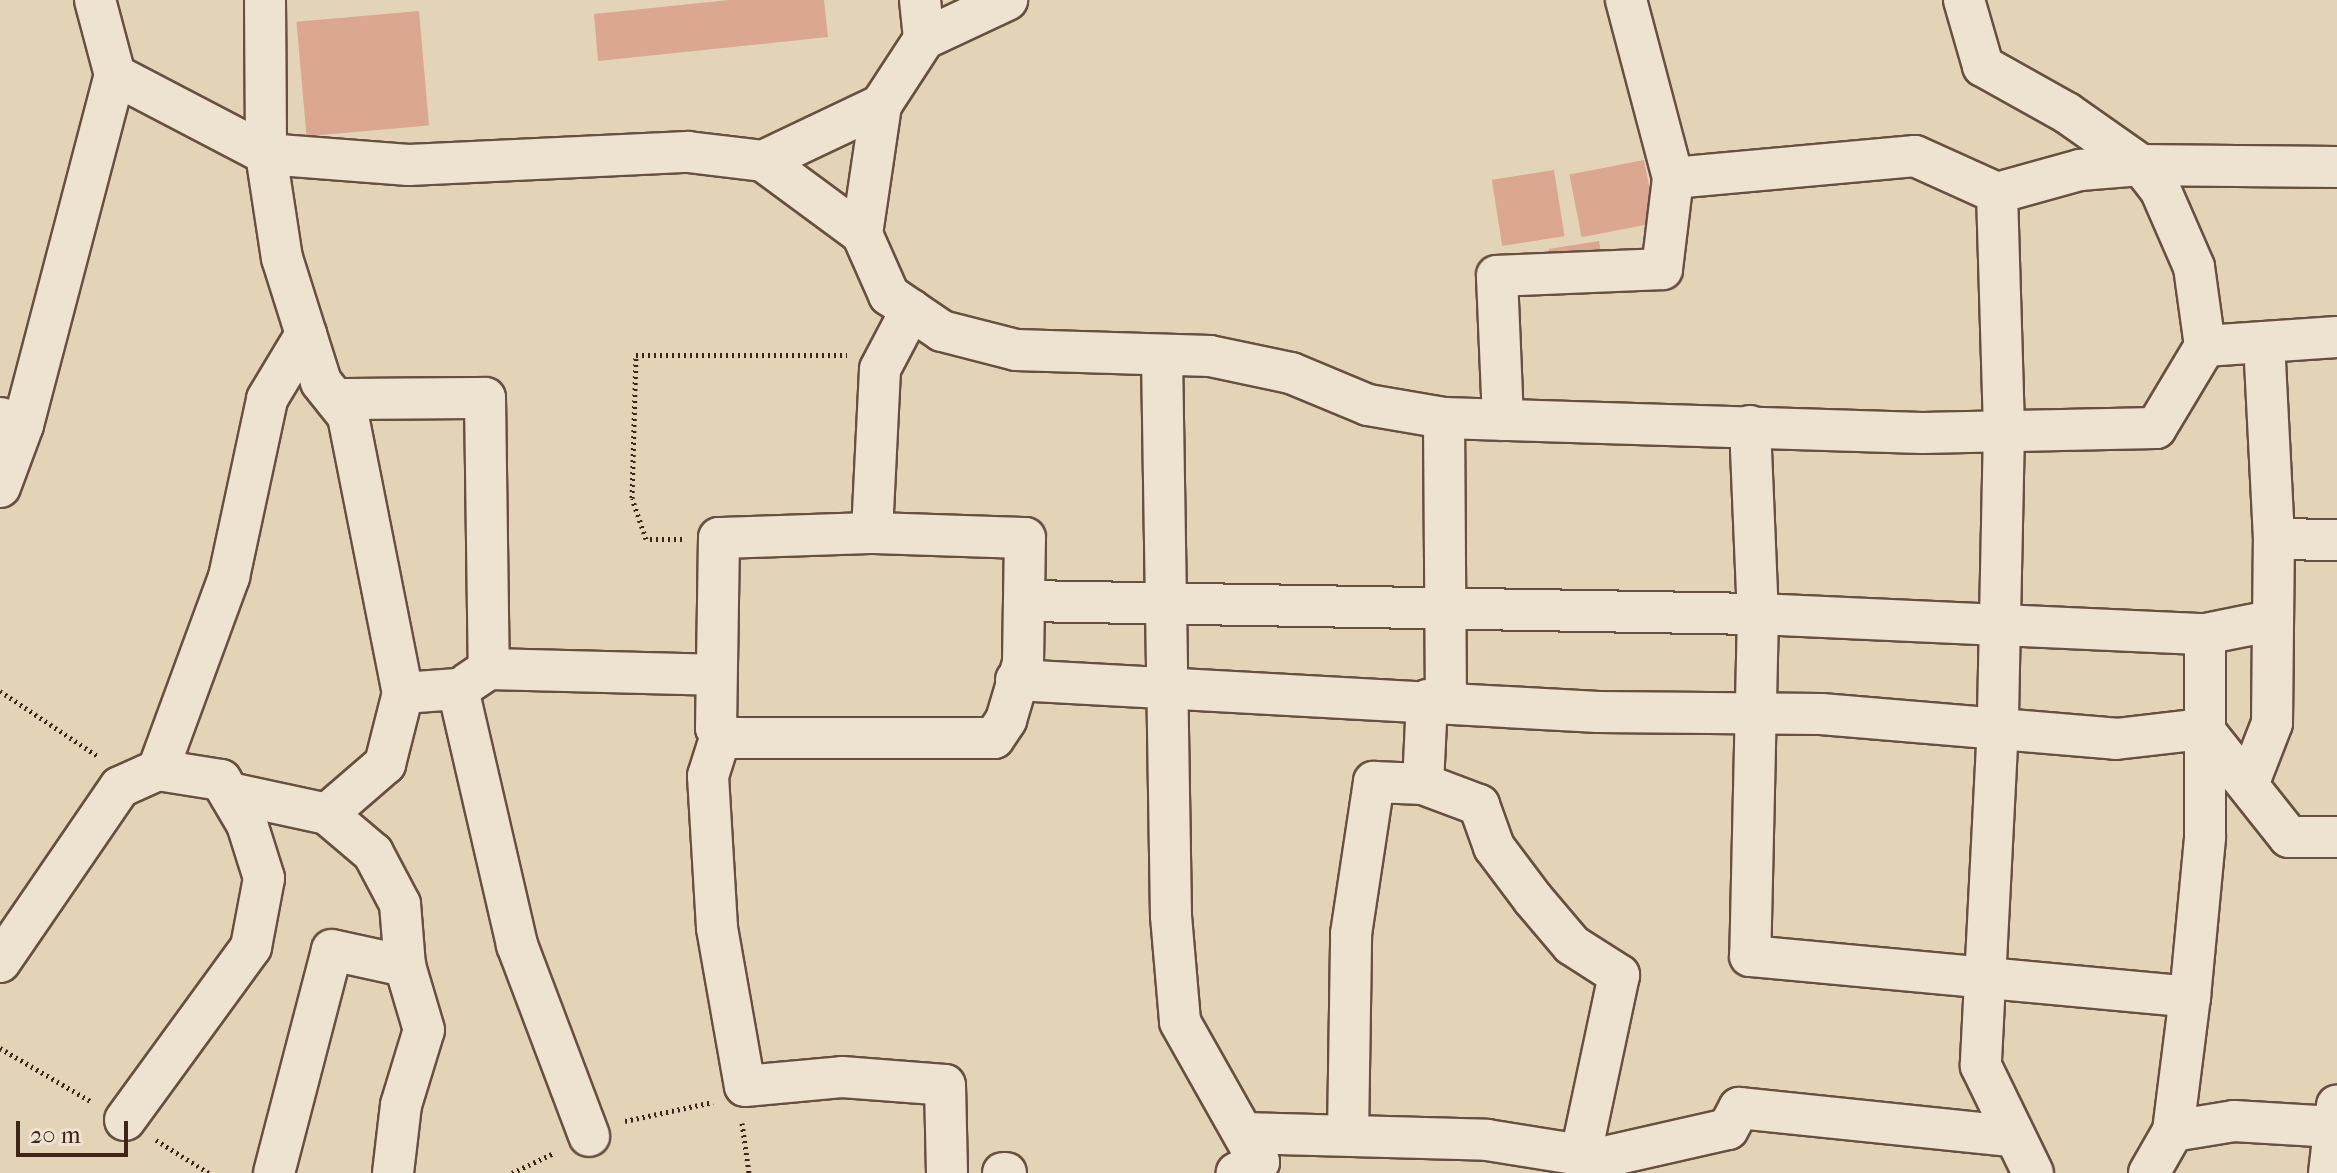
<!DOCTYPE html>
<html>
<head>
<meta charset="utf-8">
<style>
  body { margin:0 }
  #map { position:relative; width:2337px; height:1173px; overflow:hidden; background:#e4d4b7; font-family:"IM FELL French Canon",serif }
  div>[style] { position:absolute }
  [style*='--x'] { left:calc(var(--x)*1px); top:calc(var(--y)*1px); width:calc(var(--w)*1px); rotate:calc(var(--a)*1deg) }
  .building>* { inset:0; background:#dba790; transform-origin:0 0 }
  .path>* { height:5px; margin-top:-2.5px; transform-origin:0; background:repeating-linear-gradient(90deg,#3f241a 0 2px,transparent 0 6px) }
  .roads { filter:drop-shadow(2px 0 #685041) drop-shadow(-2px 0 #685041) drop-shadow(0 2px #685041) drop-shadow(0 -2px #685041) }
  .street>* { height:40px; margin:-20px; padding:0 20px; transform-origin:20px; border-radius:20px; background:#ede3d0 }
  span { translate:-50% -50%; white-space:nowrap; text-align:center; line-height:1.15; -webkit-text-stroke:7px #ede3d0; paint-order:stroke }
  .scale { position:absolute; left:16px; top:1121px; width:112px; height:36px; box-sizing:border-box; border:4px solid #3f241a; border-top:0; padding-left:10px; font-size:24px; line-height:28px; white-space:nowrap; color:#3f241a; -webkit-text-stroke:6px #ede3d0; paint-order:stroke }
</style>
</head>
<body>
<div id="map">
  <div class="building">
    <div style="clip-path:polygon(729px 0,824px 0,828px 37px,598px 61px,594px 14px)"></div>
    <div style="left:419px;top:11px;width:115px;height:123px;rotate:85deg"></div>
    <div style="left:1644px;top:160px;width:64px;height:76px;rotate:79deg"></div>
    <div style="left:1554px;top:170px;width:67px;height:63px;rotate:81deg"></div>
    <div style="left:1599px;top:241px;width:24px;height:51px;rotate:81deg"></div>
  </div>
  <div class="path">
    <div style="--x:682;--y:539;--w:36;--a:180"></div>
    <div style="--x:646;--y:539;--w:43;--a:-108.9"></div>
    <div style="--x:632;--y:498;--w:143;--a:-88.4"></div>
    <div style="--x:636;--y:355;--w:211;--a:0"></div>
    <div style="--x:0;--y:691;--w:119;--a:33.7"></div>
    <div style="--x:0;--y:1048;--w:107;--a:30.4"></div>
    <div style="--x:625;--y:1121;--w:90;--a:-12.2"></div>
    <div style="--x:742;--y:1123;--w:50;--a:82"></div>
    <div style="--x:156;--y:1140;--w:62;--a:31.9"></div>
    <div style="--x:512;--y:1173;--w:47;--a:-25.5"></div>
  </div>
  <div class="roads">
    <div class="street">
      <div style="--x:95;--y:0;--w:78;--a:75.1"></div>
      <div style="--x:115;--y:75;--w:170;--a:27.6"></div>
      <div style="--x:266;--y:154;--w:143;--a:4.4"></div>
      <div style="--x:409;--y:165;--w:279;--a:-2.7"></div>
      <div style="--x:688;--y:152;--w:76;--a:6.8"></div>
      <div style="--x:763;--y:161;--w:123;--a:36.4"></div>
      <div style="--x:862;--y:234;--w:67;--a:66.1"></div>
      <div style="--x:889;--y:295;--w:64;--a:34.2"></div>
      <div style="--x:942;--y:331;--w:76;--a:14.4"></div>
      <div style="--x:1016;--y:350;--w:194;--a:1.8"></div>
      <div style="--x:1210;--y:356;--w:83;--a:11.9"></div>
      <div style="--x:1291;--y:373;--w:83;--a:22.6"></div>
      <div style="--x:1368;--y:405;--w:77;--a:9.7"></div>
      <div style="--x:1444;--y:418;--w:478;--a:1.8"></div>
      <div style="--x:1922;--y:433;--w:234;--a:-1.2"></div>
      <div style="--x:2156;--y:428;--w:96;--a:-59.1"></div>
      <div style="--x:2205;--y:346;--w:132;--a:-3.9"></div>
      <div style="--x:265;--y:0;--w:154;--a:89.6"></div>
      <div style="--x:266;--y:154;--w:105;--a:81.3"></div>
      <div style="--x:282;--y:258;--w:130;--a:72.5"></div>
      <div style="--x:321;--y:382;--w:43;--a:51.5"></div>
      <div style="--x:348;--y:416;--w:282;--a:78.8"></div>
      <div style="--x:403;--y:693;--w:55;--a:-4.2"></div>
      <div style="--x:458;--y:689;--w:263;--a:77"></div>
      <div style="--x:517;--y:945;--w:204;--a:69.3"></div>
      <div style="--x:920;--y:0;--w:39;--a:84"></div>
      <div style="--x:1626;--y:0;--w:184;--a:75.2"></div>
      <div style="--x:1673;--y:178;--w:243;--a:-5.2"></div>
      <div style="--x:1915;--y:156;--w:90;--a:24.3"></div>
      <div style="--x:1997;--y:193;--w:86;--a:-15.5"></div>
      <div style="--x:2080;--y:170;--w:61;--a:-4.7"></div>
      <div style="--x:2141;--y:165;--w:196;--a:0.6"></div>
      <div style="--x:1964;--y:0;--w:69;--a:73.9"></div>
      <div style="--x:1983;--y:66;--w:96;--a:29.2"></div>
      <div style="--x:2067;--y:113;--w:90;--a:35.1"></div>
      <div style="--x:2141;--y:165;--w:31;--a:52"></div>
      <div style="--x:2160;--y:189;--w:85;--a:66.4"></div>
      <div style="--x:2194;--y:267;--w:80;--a:82.1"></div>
      <div style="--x:763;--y:161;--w:131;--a:-25.4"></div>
      <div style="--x:1997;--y:193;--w:236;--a:88.3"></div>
      <div style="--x:2004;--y:429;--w:296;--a:91.2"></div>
      <div style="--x:1998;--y:725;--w:341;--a:92.9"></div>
      <div style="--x:1981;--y:1066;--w:119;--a:64.1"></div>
      <div style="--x:862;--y:234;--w:130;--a:-81.6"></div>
      <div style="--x:881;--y:105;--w:79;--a:-56.9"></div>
      <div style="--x:924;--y:39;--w:92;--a:-25.2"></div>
      <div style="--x:1162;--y:356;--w:560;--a:89.08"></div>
      <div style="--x:1171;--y:916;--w:106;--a:85.1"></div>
      <div style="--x:1180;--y:1022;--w:161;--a:60.6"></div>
      <div style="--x:1259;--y:1162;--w:25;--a:154"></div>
      <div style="--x:335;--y:399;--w:150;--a:-0.4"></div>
      <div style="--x:485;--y:398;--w:271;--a:89.2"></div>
      <div style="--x:0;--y:418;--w:24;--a:17"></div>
      <div style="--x:23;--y:425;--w:362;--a:-75.3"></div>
      <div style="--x:1444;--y:418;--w:285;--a:89.6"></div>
      <div style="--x:1503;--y:420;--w:144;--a:-92.4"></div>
      <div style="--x:1497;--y:276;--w:165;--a:-2.4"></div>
      <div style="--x:1662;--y:269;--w:92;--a:-83.1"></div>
      <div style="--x:1750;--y:426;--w:188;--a:87.6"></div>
      <div style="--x:1758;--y:614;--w:342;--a:91.3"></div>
      <div style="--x:1750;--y:956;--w:442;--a:5.3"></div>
      <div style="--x:0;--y:487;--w:66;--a:-69.6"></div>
      <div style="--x:872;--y:533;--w:153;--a:178.1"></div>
      <div style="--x:719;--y:538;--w:190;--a:90.9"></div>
      <div style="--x:716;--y:728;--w:18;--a:34"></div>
      <div style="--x:731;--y:738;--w:263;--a:0"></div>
      <div style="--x:994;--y:738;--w:22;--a:-56"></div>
      <div style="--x:1006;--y:720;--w:59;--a:-73.4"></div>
      <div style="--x:1023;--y:663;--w:125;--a:-89.1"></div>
      <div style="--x:1025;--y:538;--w:153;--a:-178.1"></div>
      <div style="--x:872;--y:533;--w:164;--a:-87.2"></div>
      <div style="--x:880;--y:369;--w:67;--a:-62.3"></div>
      <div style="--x:2274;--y:539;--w:63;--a:0.9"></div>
      <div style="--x:1026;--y:601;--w:732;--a:1.02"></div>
      <div style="--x:1758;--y:614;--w:447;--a:2.6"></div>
      <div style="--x:2205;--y:634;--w:66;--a:-11.3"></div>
      <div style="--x:1016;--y:680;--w:583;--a:3.15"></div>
      <div style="--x:1598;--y:712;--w:223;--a:0.5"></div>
      <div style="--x:1821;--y:714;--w:296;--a:4.8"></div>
      <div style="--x:2116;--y:739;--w:88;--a:-6.6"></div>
      <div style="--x:2203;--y:729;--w:138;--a:51.5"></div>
      <div style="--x:2289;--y:837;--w:48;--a:0"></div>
      <div style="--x:468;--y:683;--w:25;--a:-34"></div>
      <div style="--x:489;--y:669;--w:223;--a:1.5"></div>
      <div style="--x:1427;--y:700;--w:84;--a:92.7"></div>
      <div style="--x:1423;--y:784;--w:60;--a:20.6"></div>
      <div style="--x:1479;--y:805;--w:45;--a:70.3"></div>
      <div style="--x:1494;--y:847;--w:65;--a:53.1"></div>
      <div style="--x:1533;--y:899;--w:60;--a:49.7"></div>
      <div style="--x:1572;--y:945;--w:56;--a:32.6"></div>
      <div style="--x:1619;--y:975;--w:183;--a:102"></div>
      <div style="--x:722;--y:732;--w:46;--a:107.7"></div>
      <div style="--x:708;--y:776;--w:152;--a:86.6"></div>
      <div style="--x:717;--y:928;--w:160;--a:80"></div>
      <div style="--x:745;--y:1086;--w:97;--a:-5.3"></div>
      <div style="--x:842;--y:1077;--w:103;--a:4.4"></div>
      <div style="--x:945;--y:1085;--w:88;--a:88.7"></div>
      <div style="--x:2248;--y:785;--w:66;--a:-68.8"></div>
      <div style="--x:2272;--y:723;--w:184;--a:-89.4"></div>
      <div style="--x:2274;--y:539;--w:197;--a:-92.9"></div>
      <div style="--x:230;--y:793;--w:99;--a:12.2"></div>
      <div style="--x:0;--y:962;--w:212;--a:-55.6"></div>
      <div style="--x:120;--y:787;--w:42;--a:-24.1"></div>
      <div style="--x:158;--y:770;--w:206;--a:-69.8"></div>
      <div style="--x:229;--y:577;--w:182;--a:-77.9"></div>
      <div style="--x:267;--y:399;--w:76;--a:-59"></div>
      <div style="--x:125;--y:1120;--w:214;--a:-53.9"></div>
      <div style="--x:251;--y:947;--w:70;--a:-79.3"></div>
      <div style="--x:264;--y:878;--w:57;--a:-107.5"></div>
      <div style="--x:247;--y:824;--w:51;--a:-120.6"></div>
      <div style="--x:221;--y:780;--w:64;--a:-171"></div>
      <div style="--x:2173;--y:1131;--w:62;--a:-9.3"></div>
      <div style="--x:2234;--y:1121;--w:100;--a:3.4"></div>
      <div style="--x:1243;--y:1133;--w:244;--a:1.6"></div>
      <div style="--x:1487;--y:1140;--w:114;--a:9.1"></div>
      <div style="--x:1600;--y:1158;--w:131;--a:-12.8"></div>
      <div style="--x:1728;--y:1129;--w:24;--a:-62"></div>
      <div style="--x:1739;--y:1108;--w:273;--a:5.9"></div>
      <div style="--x:1348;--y:1135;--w:201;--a:-89.1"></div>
      <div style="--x:1351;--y:934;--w:154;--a:-81.4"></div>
      <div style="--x:1374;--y:782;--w:49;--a:2.3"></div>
      <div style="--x:274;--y:1173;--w:230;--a:-75.4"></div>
      <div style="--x:332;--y:950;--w:75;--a:12.4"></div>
      <div style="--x:393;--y:1173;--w:68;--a:-83.3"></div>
      <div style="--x:401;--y:1105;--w:78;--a:-73"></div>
      <div style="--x:424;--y:1030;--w:67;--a:-106.5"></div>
      <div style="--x:405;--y:966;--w:62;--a:-94.6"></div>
      <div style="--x:400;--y:904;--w:58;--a:-117.9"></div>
      <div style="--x:373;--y:853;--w:60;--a:-139.7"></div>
      <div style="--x:327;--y:814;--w:77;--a:-40.8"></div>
      <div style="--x:385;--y:764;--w:73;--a:-75.8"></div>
      <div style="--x:1003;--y:1173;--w:3;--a:0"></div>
      <div style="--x:2149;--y:1173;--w:48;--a:-60.3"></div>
      <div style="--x:2173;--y:1131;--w:135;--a:-82.8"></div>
      <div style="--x:2190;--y:997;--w:161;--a:-84.6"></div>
      <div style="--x:2205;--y:837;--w:203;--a:-90"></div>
      <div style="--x:2329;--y:1173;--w:68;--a:-83.3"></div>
    </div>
  </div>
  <div class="scale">20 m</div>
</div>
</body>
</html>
